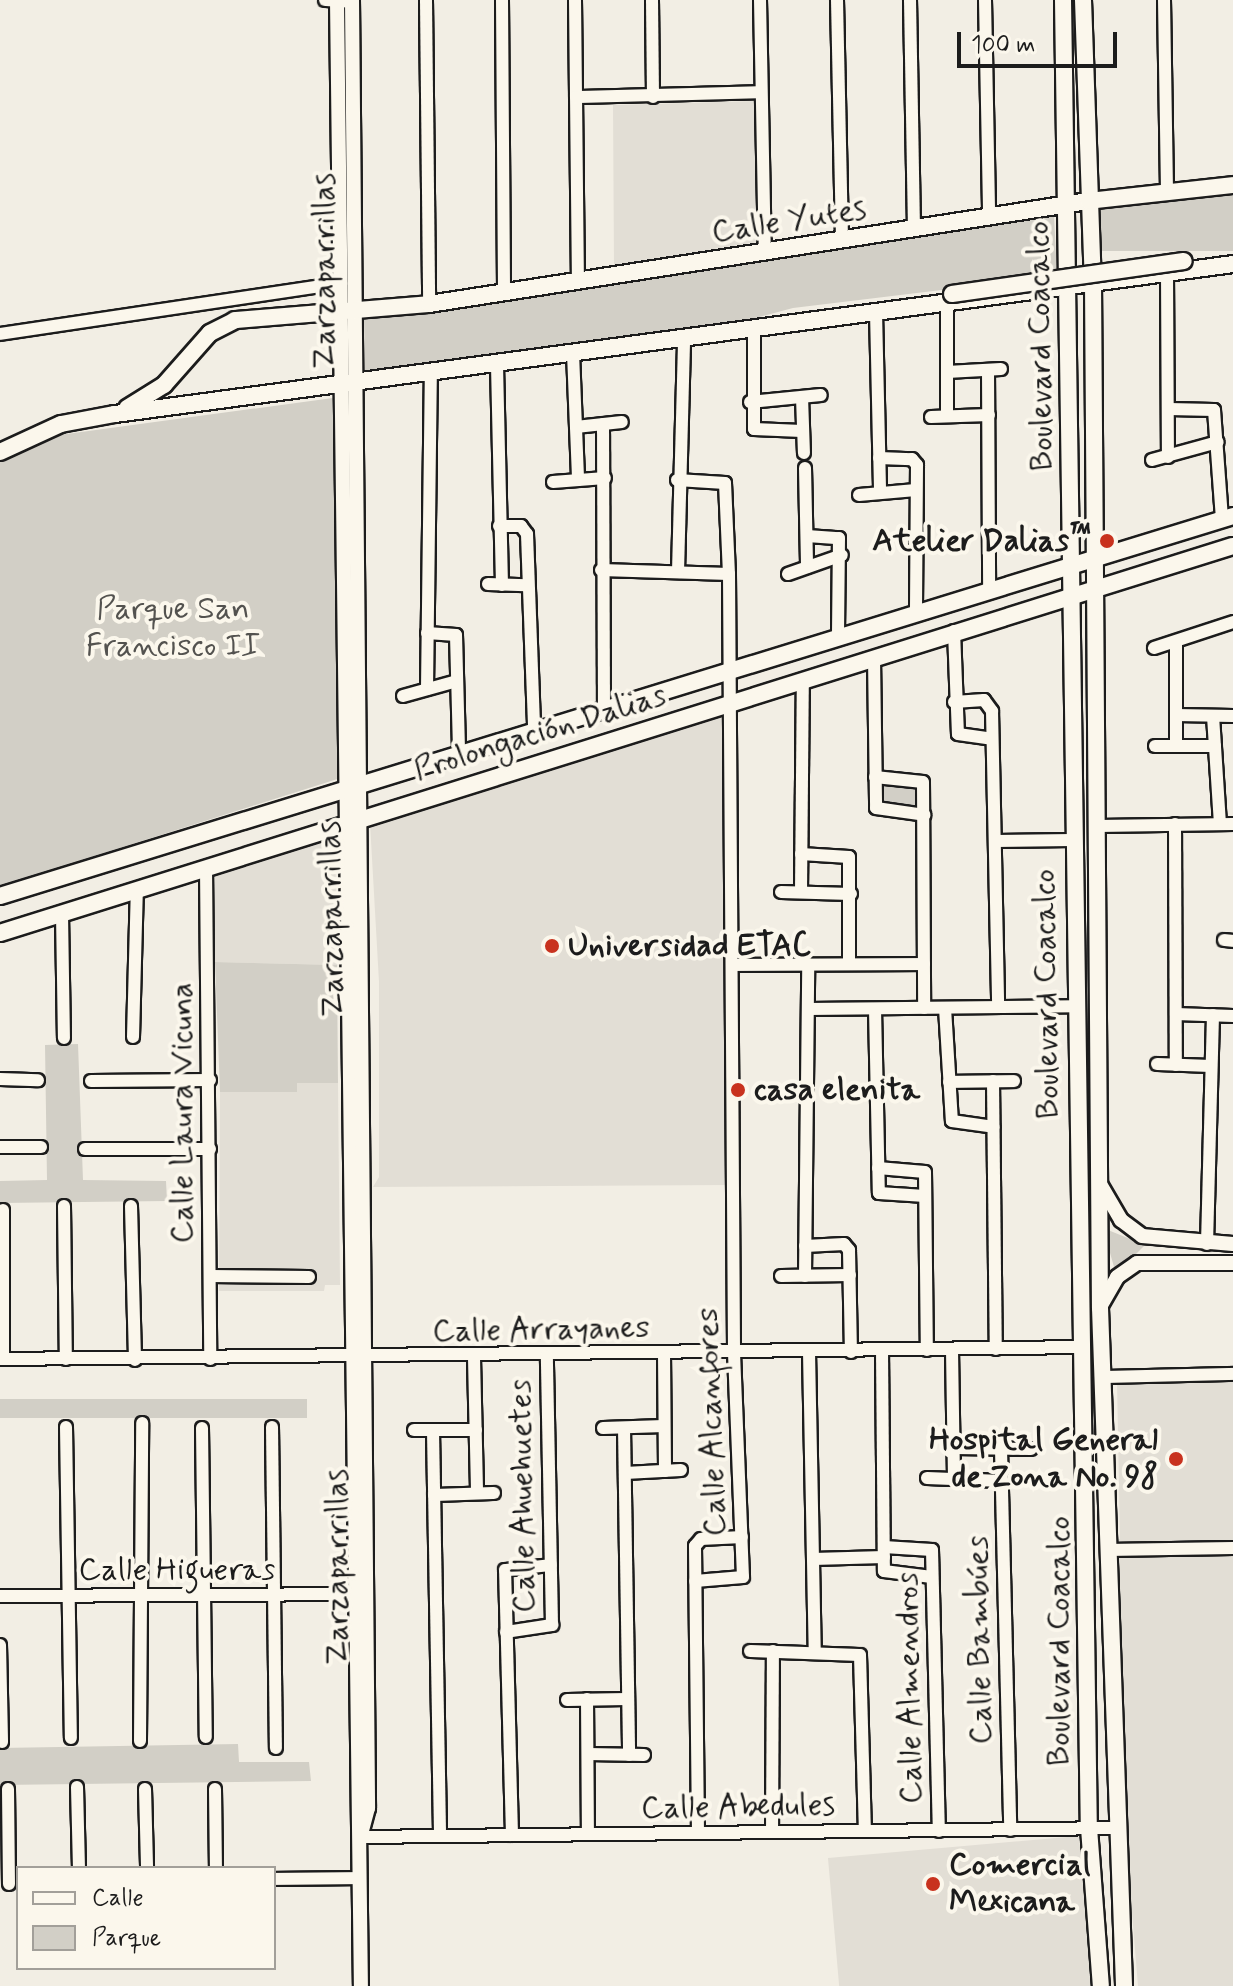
<!DOCTYPE html>
<html>
<head>
<meta charset="utf-8">
<style>
  body { margin:0 }
  #map { position:relative; width:1233px; height:1986px; overflow:hidden; background:#f2eee4; font-family:Mynerve,sans-serif }
  div>[style] { position:absolute }
  [style*='--x'] { left:calc(var(--x)*1px); top:calc(var(--y)*1px); width:calc(var(--w)*1px); rotate:calc(var(--a)*1deg) }
  .built>* { inset:0; background:#e2ded5; transform-origin:0 0 }
  .green>* { inset:0; background:#d2cfc6; transform-origin:0 0 }
  .roads { filter:drop-shadow(2px 0 #1c1c1c) drop-shadow(-2px 0 #1c1c1c) drop-shadow(0 2px #1c1c1c) drop-shadow(0 -2px #1c1c1c) }
  .minor>* { height:12px; margin:-6px; padding:0 6px; transform-origin:6px; border-radius:6px; background:#fbf7ec }
  .tertiary>* { height:14px; margin:-7px; padding:0 7px; transform-origin:7px; border-radius:7px; background:#fbf7ec }
  .secondary>* { height:16px; margin:-8px; padding:0 8px; transform-origin:8px; border-radius:8px; background:#fbf7ec }
  .bridges { filter:drop-shadow(2px 0 #1c1c1c) drop-shadow(-2px 0 #1c1c1c) drop-shadow(0 2px #1c1c1c) drop-shadow(0 -2px #1c1c1c) }
  .secondary-bridge>* { height:16px; margin:-8px; padding:0 8px; transform-origin:8px; border-radius:8px; background:#fbf7ec }
  .dots>* { width:22px; height:22px; translate:-50% -50%; box-sizing:border-box; border:4px solid #fbf7ec; border-radius:50% }
  span { translate:-50% -50%; white-space:nowrap; text-align:center; line-height:1.15; -webkit-text-stroke:8px #fbf7ec; paint-order:stroke }
  .street-label { font-size:32px; color:#1c1c1c }
  .poi-label { font-size:32px; color:#1c1c1c; font-weight:700 }
  .right { translate:-100% -50%; text-align:right }
  .left { translate:0 -50%; text-align:left }
  .park-label { font-size:32px; color:#53524f }
  .legend { position:absolute; left:16px; top:1866px; width:260px; height:104px; box-sizing:border-box; background:#fbf7ec; border:2px solid #a29f99; margin:0; padding:10px 14px; list-style:none; font-size:24px; color:#1c1c1c }
  .legend li { display:flex; align-items:center; gap:16px; height:40px }
  .legend b { width:40px; border:2px solid #a29f99 }
  .scale { position:absolute; left:957px; top:32px; width:160px; height:36px; box-sizing:border-box; border:4px solid #1c1c1c; border-top:0; padding-left:10px; font-size:24px; line-height:28px; white-space:nowrap; color:#1c1c1c; -webkit-text-stroke:6px #fbf7ec; paint-order:stroke }
</style>
</head>
<body>
<div id="map">
  <div class="built">
    <div style="clip-path:polygon(755px 101px,758px 242px,614px 265px,613px 105px)"></div>
    <div style="clip-path:polygon(724px 711px,728px 1185px,373px 1187px,379px 1177px,379px 982px,370px 823px)"></div>
    <div style="clip-path:polygon(335px 833px,337px 965px,215px 962px,213px 872px)"></div>
    <div style="clip-path:polygon(297px 1083px,338px 1083px,340px 1285px,325px 1285px,324px 1291px,219px 1291px,220px 1092px,296px 1092px)"></div>
    <div style="clip-path:polygon(1233px 1378px,1233px 1986px,1138px 1986px,1122px 1791px,1113px 1539px,1120px 1539px,1117px 1381px)"></div>
    <div style="left:1079px;top:1836px;width:151px;height:252px;rotate:85deg"></div>
  </div>
  <div class="green">
    <div style="left:1233px;top:190px;width:61px;height:138px;rotate:90deg"></div>
    <div style="clip-path:polygon(1054px 215px,1057px 276px,793px 308px,737px 323px,365px 374px,364px 320px)"></div>
    <div style="clip-path:polygon(340px 397px,350px 775px,0 886px,0 458px,59px 435px)"></div>
    <div style="clip-path:polygon(876px 780px,921px 783px,921px 813px,878px 809px)"></div>
    <div style="clip-path:polygon(215px 962px,337px 965px,338px 1083px,297px 1083px,297px 1092px,220px 1092px)"></div>
    <div style="clip-path:polygon(78px 1044px,83px 1180px,166px 1181px,167px 1201px,0 1203px,0 1181px,47px 1180px,45px 1045px)"></div>
    <div style="clip-path:polygon(1103px 1228px,1145px 1245px,1116px 1274px)"></div>
    <div style="left:307px;top:1399px;width:19px;height:307px;rotate:90deg"></div>
    <div style="clip-path:polygon(238px 1744px,239px 1762px,309px 1762px,311px 1781px,0 1785px,0 1748px)"></div>
  </div>
  <div class="roads">
    <div class="minor">
      <div style="--x:325;--y:0;--w:27;--a:4"></div>
      <div style="--x:426;--y:0;--w:304;--a:89.4"></div>
      <div style="--x:502;--y:0;--w:293;--a:89.6"></div>
      <div style="--x:575;--y:0;--w:281;--a:89.4"></div>
      <div style="--x:652;--y:0;--w:97;--a:89.4"></div>
      <div style="--x:760;--y:0;--w:252;--a:88.9"></div>
      <div style="--x:837;--y:0;--w:241;--a:88.8"></div>
      <div style="--x:910;--y:0;--w:230;--a:89"></div>
      <div style="--x:985;--y:0;--w:218;--a:88.9"></div>
      <div style="--x:1164;--y:0;--w:192;--a:89.1"></div>
      <div style="--x:576;--y:97;--w:185;--a:-1.5"></div>
      <div style="--x:1167;--y:273;--w:184;--a:89.7"></div>
      <div style="--x:947;--y:304;--w:112;--a:90"></div>
      <div style="--x:876;--y:312;--w:180;--a:88.7"></div>
      <div style="--x:754;--y:328;--w:101;--a:90"></div>
      <div style="--x:754;--y:429;--w:48;--a:2.4"></div>
      <div style="--x:0;--y:334;--w:345;--a:-8.5"></div>
      <div style="--x:573;--y:353;--w:127;--a:87.7"></div>
      <div style="--x:497;--y:365;--w:220;--a:88.7"></div>
      <div style="--x:988;--y:370;--w:216;--a:89.7"></div>
      <div style="--x:947;--y:372;--w:54;--a:-3.2"></div>
      <div style="--x:802;--y:397;--w:56;--a:88"></div>
      <div style="--x:750;--y:402;--w:71;--a:-5.6"></div>
      <div style="--x:1169;--y:409;--w:45;--a:1.3"></div>
      <div style="--x:1214;--y:410;--w:109;--a:85.8"></div>
      <div style="--x:931;--y:417;--w:58;--a:-2"></div>
      <div style="--x:603;--y:424;--w:283;--a:89.8"></div>
      <div style="--x:576;--y:427;--w:46;--a:-6.2"></div>
      <div style="--x:879;--y:458;--w:33;--a:2"></div>
      <div style="--x:912;--y:459;--w:8;--a:50"></div>
      <div style="--x:917;--y:465;--w:145;--a:90.4"></div>
      <div style="--x:1152;--y:460;--w:68;--a:-15.3"></div>
      <div style="--x:805;--y:468;--w:99;--a:88.8"></div>
      <div style="--x:677;--y:480;--w:48;--a:3.6"></div>
      <div style="--x:725;--y:483;--w:91;--a:87.5"></div>
      <div style="--x:729;--y:574;--w:779;--a:89.63"></div>
      <div style="--x:734;--y:1353;--w:224;--a:87.7"></div>
      <div style="--x:743;--y:1577;--w:48;--a:175.2"></div>
      <div style="--x:553;--y:482;--w:52;--a:-4.4"></div>
      <div style="--x:859;--y:495;--w:57;--a:-5"></div>
      <div style="--x:499;--y:526;--w:22;--a:0"></div>
      <div style="--x:521;--y:526;--w:10;--a:53"></div>
      <div style="--x:527;--y:534;--w:195;--a:87.9"></div>
      <div style="--x:807;--y:536;--w:32;--a:4"></div>
      <div style="--x:839;--y:538;--w:95;--a:90.6"></div>
      <div style="--x:601;--y:570;--w:128;--a:1.8"></div>
      <div style="--x:678;--y:572;--w:233;--a:-88.5"></div>
      <div style="--x:788;--y:574;--w:57;--a:-19.4"></div>
      <div style="--x:488;--y:584;--w:38;--a:2"></div>
      <div style="--x:954;--y:631;--w:103;--a:87.8"></div>
      <div style="--x:958;--y:734;--w:34;--a:8"></div>
      <div style="--x:427;--y:633;--w:29;--a:4"></div>
      <div style="--x:456;--y:635;--w:116;--a:88.5"></div>
      <div style="--x:1176;--y:643;--w:103;--a:90"></div>
      <div style="--x:1154;--y:648;--w:83;--a:-18.2"></div>
      <div style="--x:874;--y:658;--w:150;--a:89.2"></div>
      <div style="--x:876;--y:808;--w:49;--a:8.1"></div>
      <div style="--x:427;--y:689;--w:315;--a:-89.3"></div>
      <div style="--x:403;--y:696;--w:56;--a:-15.5"></div>
      <div style="--x:954;--y:702;--w:30;--a:-4"></div>
      <div style="--x:984;--y:700;--w:14;--a:54"></div>
      <div style="--x:992;--y:711;--w:296;--a:88.8"></div>
      <div style="--x:1176;--y:715;--w:57;--a:1"></div>
      <div style="--x:1213;--y:716;--w:108;--a:86.3"></div>
      <div style="--x:1155;--y:746;--w:60;--a:0"></div>
      <div style="--x:875;--y:777;--w:48;--a:5.9"></div>
      <div style="--x:923;--y:782;--w:226;--a:89.7"></div>
      <div style="--x:1175;--y:824;--w:241;--a:89.8"></div>
      <div style="--x:1098;--y:826;--w:135;--a:-0.8"></div>
      <div style="--x:996;--y:841;--w:76;--a:-0.8"></div>
      <div style="--x:801;--y:854;--w:48;--a:3.6"></div>
      <div style="--x:849;--y:857;--w:107;--a:90"></div>
      <div style="--x:206;--y:867;--w:492;--a:89.5"></div>
      <div style="--x:781;--y:892;--w:70;--a:1.6"></div>
      <div style="--x:801;--y:892;--w:211;--a:-89.5"></div>
      <div style="--x:62;--y:914;--w:124;--a:89.1"></div>
      <div style="--x:1224;--y:940;--w:9;--a:6"></div>
      <div style="--x:733;--y:965;--w:191;--a:-0.3"></div>
      <div style="--x:945;--y:1008;--w:113;--a:86.5"></div>
      <div style="--x:952;--y:1121;--w:42;--a:8.1"></div>
      <div style="--x:808;--y:1009;--w:268;--a:-0.6"></div>
      <div style="--x:875;--y:1009;--w:184;--a:88.8"></div>
      <div style="--x:879;--y:1193;--w:46;--a:3.7"></div>
      <div style="--x:1176;--y:1014;--w:57;--a:2"></div>
      <div style="--x:133;--y:1037;--w:148;--a:-88.5"></div>
      <div style="--x:1157;--y:1064;--w:54;--a:2.1"></div>
      <div style="--x:0;--y:1079;--w:38;--a:2"></div>
      <div style="--x:91;--y:1081;--w:119;--a:-0.5"></div>
      <div style="--x:993;--y:1081;--w:268;--a:89.4"></div>
      <div style="--x:949;--y:1082;--w:65;--a:-0.9"></div>
      <div style="--x:0;--y:1147;--w:41;--a:0"></div>
      <div style="--x:85;--y:1149;--w:125;--a:0"></div>
      <div style="--x:878;--y:1168;--w:47;--a:4.9"></div>
      <div style="--x:925;--y:1172;--w:178;--a:89.4"></div>
      <div style="--x:64;--y:1206;--w:153;--a:89.3"></div>
      <div style="--x:131;--y:1206;--w:154;--a:88.5"></div>
      <div style="--x:1207;--y:1244;--w:229;--a:-88.5"></div>
      <div style="--x:805;--y:1246;--w:39;--a:-3"></div>
      <div style="--x:844;--y:1244;--w:8;--a:50"></div>
      <div style="--x:849;--y:1250;--w:102;--a:88.9"></div>
      <div style="--x:210;--y:1276;--w:99;--a:0.6"></div>
      <div style="--x:781;--y:1276;--w:69;--a:-0.8"></div>
      <div style="--x:805;--y:1276;--w:312;--a:-89.4"></div>
      <div style="--x:952;--y:1350;--w:129;--a:89.1"></div>
      <div style="--x:882;--y:1351;--w:220;--a:89.5"></div>
      <div style="--x:884;--y:1571;--w:48;--a:7.1"></div>
      <div style="--x:809;--y:1352;--w:299;--a:88.9"></div>
      <div style="--x:664;--y:1354;--w:117;--a:89.5"></div>
      <div style="--x:474;--y:1358;--w:135;--a:88.7"></div>
      <div style="--x:0;--y:1359;--w:1084;--a:-0.63"></div>
      <div style="--x:3;--y:1359;--w:149;--a:-90"></div>
      <div style="--x:1101;--y:1377;--w:132;--a:-1.3"></div>
      <div style="--x:66;--y:1427;--w:311;--a:89.1"></div>
      <div style="--x:272;--y:1427;--w:321;--a:89.3"></div>
      <div style="--x:202;--y:1428;--w:309;--a:89.3"></div>
      <div style="--x:603;--y:1428;--w:61;--a:-1.9"></div>
      <div style="--x:624;--y:1428;--w:327;--a:89.1"></div>
      <div style="--x:414;--y:1430;--w:62;--a:0"></div>
      <div style="--x:433;--y:1431;--w:405;--a:89"></div>
      <div style="--x:954;--y:1448;--w:77;--a:0.7"></div>
      <div style="--x:1001;--y:1449;--w:381;--a:88.6"></div>
      <div style="--x:625;--y:1473;--w:56;--a:-3.1"></div>
      <div style="--x:927;--y:1478;--w:75;--a:2.3"></div>
      <div style="--x:434;--y:1495;--w:60;--a:-1.9"></div>
      <div style="--x:884;--y:1547;--w:48;--a:3.6"></div>
      <div style="--x:932;--y:1550;--w:281;--a:88.6"></div>
      <div style="--x:1107;--y:1550;--w:126;--a:-0.9"></div>
      <div style="--x:813;--y:1559;--w:71;--a:-1.6"></div>
      <div style="--x:0;--y:1596;--w:353;--a:-0.3"></div>
      <div style="--x:506;--y:1632;--w:47;--a:-8.7"></div>
      <div style="--x:552;--y:1625;--w:269;--a:-91.1"></div>
      <div style="--x:0;--y:1645;--w:97;--a:88.8"></div>
      <div style="--x:750;--y:1651;--w:110;--a:2.1"></div>
      <div style="--x:860;--y:1655;--w:176;--a:88.4"></div>
      <div style="--x:587;--y:1699;--w:135;--a:89.6"></div>
      <div style="--x:567;--y:1700;--w:60;--a:-1"></div>
      <div style="--x:140;--y:1741;--w:318;--a:-89.6"></div>
      <div style="--x:588;--y:1754;--w:56;--a:1"></div>
      <div style="--x:77;--y:1787;--w:81;--a:88.6"></div>
      <div style="--x:8;--y:1789;--w:95;--a:89.4"></div>
      <div style="--x:145;--y:1789;--w:79;--a:88.5"></div>
      <div style="--x:215;--y:1789;--w:79;--a:89.3"></div>
      <div style="--x:772;--y:1832;--w:181;--a:-89.7"></div>
      <div style="--x:698;--y:1833;--w:287;--a:-90.6"></div>
      <div style="--x:695;--y:1546;--w:9;--a:-49"></div>
      <div style="--x:701;--y:1539;--w:41;--a:-2.8"></div>
      <div style="--x:512;--y:1835;--w:265;--a:-91.5"></div>
      <div style="--x:505;--y:1570;--w:46;--a:-6.2"></div>
      <div style="--x:361;--y:1837;--w:755;--a:-0.68"></div>
      <div style="--x:274;--y:1879;--w:86;--a:-0.7"></div>
    </div>
    <div class="tertiary">
      <div style="--x:337;--y:0;--w:1986;--a:89.31"></div>
      <div style="--x:352;--y:0;--w:1808;--a:89.49"></div>
      <div style="--x:368;--y:1808;--w:24;--a:105"></div>
      <div style="--x:1100;--y:1184;--w:42;--a:59.7"></div>
      <div style="--x:1121;--y:1220;--w:26;--a:37"></div>
      <div style="--x:1142;--y:1236;--w:91;--a:5"></div>
      <div style="--x:1100;--y:1307;--w:34;--a:-60"></div>
      <div style="--x:1117;--y:1277;--w:24;--a:-35"></div>
      <div style="--x:1137;--y:1263;--w:96;--a:0"></div>
    </div>
    <div class="secondary">
      <div style="--x:1063;--y:0;--w:1828;--a:89.19"></div>
      <div style="--x:1089;--y:1828;--w:158;--a:85.7"></div>
      <div style="--x:1083;--y:0;--w:283;--a:88"></div>
      <div style="--x:1093;--y:283;--w:1025;--a:89.61"></div>
      <div style="--x:1100;--y:1308;--w:678;--a:87.97"></div>
      <div style="--x:127;--y:408;--w:44;--a:-31.9"></div>
      <div style="--x:164;--y:385;--w:69;--a:-48.5"></div>
      <div style="--x:210;--y:333;--w:28;--a:-27"></div>
      <div style="--x:235;--y:320;--w:195;--a:-4.7"></div>
      <div style="--x:429;--y:304;--w:667;--a:-8.88"></div>
      <div style="--x:1088;--y:201;--w:146;--a:-6.3"></div>
      <div style="--x:0;--y:452;--w:67;--a:-24.7"></div>
      <div style="--x:61;--y:424;--w:55;--a:-10.5"></div>
      <div style="--x:115;--y:414;--w:1128;--a:-7.64"></div>
      <div style="--x:0;--y:896;--w:1290;--a:-17.13"></div>
      <div style="--x:0;--y:933;--w:1292;--a:-17.43"></div>
    </div>
  </div>
  <div class="bridges">
    <div class="secondary-bridge">
      <div style="--x:952;--y:294;--w:234;--a:-8.1"></div>
    </div>
  </div>
  <div class="dots">
    <div style="left:1107px;top:541px;background:#c8321e"></div>
    <div style="left:552px;top:946px;background:#c8321e"></div>
    <div style="left:738px;top:1090px;background:#c8321e"></div>
    <div style="left:1176px;top:1459px;background:#c8321e"></div>
    <div style="left:933px;top:1884px;background:#c8321e"></div>
  </div>
  <div class="street-label">
    <span style="left:789px;top:221px;rotate:-9deg">Calle Yutes</span>
    <span style="left:325px;top:271px;rotate:-90deg">Zarzaparrillas</span>
    <span style="left:1041px;top:346px;rotate:-91deg">Boulevard Coacalco</span>
    <span style="left:540px;top:733px;rotate:-17deg">Prolongación Dalias</span>
    <span style="left:332px;top:919px;rotate:-91deg">Zarzaparrillas</span>
    <span style="left:1047px;top:994px;rotate:-91deg">Boulevard Coacalco</span>
    <span style="left:183px;top:1113px;rotate:-90deg">Calle Laura Vicuna</span>
    <span style="left:541px;top:1330px;rotate:-1deg">Calle Arrayanes</span>
    <span style="left:712px;top:1422px;rotate:-92deg">Calle Alcanfores</span>
    <span style="left:523px;top:1496px;rotate:-91deg">Calle Ahuehuetes</span>
    <span style="left:338px;top:1567px;rotate:-90deg">Zarzaparrillas</span>
    <span style="left:177px;top:1570px">Calle Higueras</span>
    <span style="left:980px;top:1640px;rotate:-91deg">Calle Bambúes</span>
    <span style="left:1060px;top:1641px;rotate:-90deg">Boulevard Coacalco</span>
    <span style="left:910px;top:1688px;rotate:-91deg">Calle Almendros</span>
    <span style="left:738px;top:1807px;rotate:-1deg">Calle Abedules</span>
  </div>
  <div class="poi-label">
    <span class="right" style="left:1091px;top:541px">Atelier Dalias™</span>
    <span class="left" style="left:568px;top:946px">Universidad ETAC</span>
    <span class="left" style="left:754px;top:1090px">casa elenita</span>
    <span class="right" style="left:1158px;top:1459px">Hospital General<br>de Zona No. 98</span>
    <span class="left" style="left:949px;top:1884px">Comercial<br>Mexicana</span>
  </div>
  <div class="park-label">
    <span style="left:173px;top:628px">Parque San<br>Francisco II</span>
  </div>
  <ul class="legend">
  <li><b style="height:10px;background:#fbf7ec"></b>Calle</li>
  <li><b style="height:22px;background:#d2cfc6"></b>Parque</li>
  </ul>
  <div class="scale">100 m</div>
</div>
</body>
</html>
